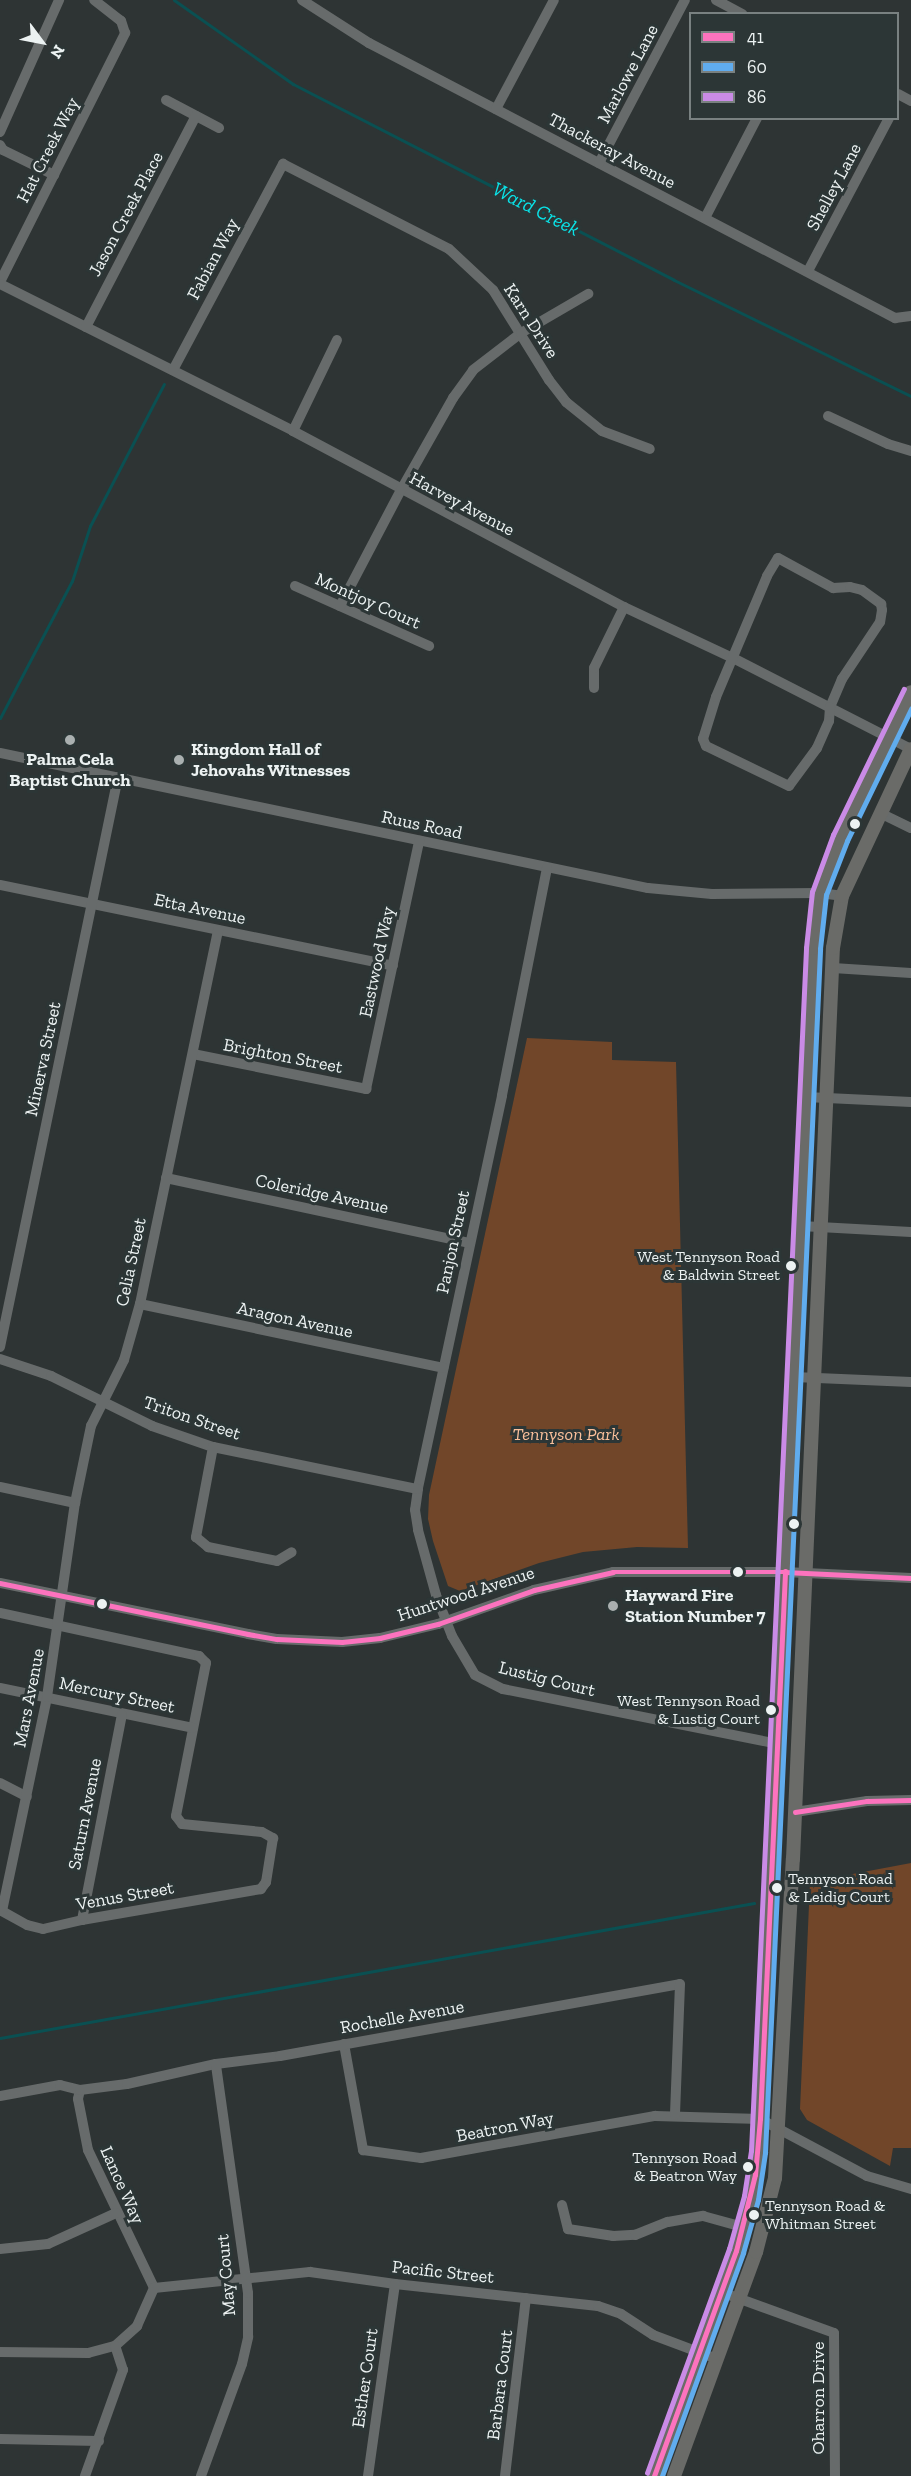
<!DOCTYPE html>
<html>
<head>
<meta charset="utf-8">
<style>
  body { margin:0 }
  #map { position:relative; width:911px; height:2476px; overflow:hidden; background:#2e3434; font-family:"Zilla Slab",serif }
  div>[style] { position:absolute }
  [style*='--x'] { left:calc(var(--x)*1px); top:calc(var(--y)*1px); width:calc(var(--w)*1px); rotate:calc(var(--a)*1deg) }
  .green>* { inset:0; background:#714629 }
  .stream>* { height:3px; margin:-1.5px; padding:0 1.5px; transform-origin:1.5px; border-radius:1.5px; background:#0a5052 }
  .minor>* { height:10px; margin:-5px; padding:0 5px; transform-origin:5px; border-radius:5px; background:#676b6b }
  .major>* { height:14px; margin:-7px; padding:0 7px; transform-origin:7px; border-radius:7px; background:#6a6b68 }
  .bus-1>* { height:4.5px; margin:-2.25px; padding:0 2.25px; transform-origin:2.25px; border-radius:2.25px; background:#fc73be }
  .bus-2>* { height:4.5px; margin:-2.25px; padding:0 2.25px; transform-origin:2.25px; border-radius:2.25px; background:#60acee }
  .bus-3>* { height:4.5px; margin:-2.25px; padding:0 2.25px; transform-origin:2.25px; border-radius:2.25px; background:#ca8be6 }
  .dots>* { width:16px; height:16px; translate:-50% -50%; box-sizing:border-box; border:3px solid #2c3636; border-radius:50% }
  span { translate:-50% -50%; white-space:nowrap; text-align:center; line-height:1.15; -webkit-text-stroke:6px #2c3636; paint-order:stroke }
  .bus-label { font-size:16px; color:#ecf2f2 }
  .right { translate:-100% -50%; text-align:right }
  .left { translate:0 -50%; text-align:left }
  .street-label { font-size:18px; color:#ecf2f2 }
  .poi-label { font-size:18px; color:#ecf2f2; font-weight:700 }
  .park-label { font-size:18px; color:#fbc09b; font-style:italic }
  .water-label { font-size:20px; color:#0ae3e8; font-style:italic }
  .legend { position:absolute; left:689px; top:12px; width:210px; height:108px; box-sizing:border-box; background:#2c3636; border:2px solid #798181; margin:0; padding:8px 10px; list-style:none; font-size:18px; color:#ecf2f2 }
  .legend li { display:flex; align-items:center; gap:12px; height:30px }
  .legend b { width:30px; border:2px solid #798181 }
  .north { position:absolute; left:12px; top:12px; width:60px; height:60px; -webkit-text-stroke:4px #2c3636; paint-order:stroke; rotate:122deg; font-size:16px; font-weight:700; line-height:24px; text-align:center; color:#ecf2f2 }
  .north::after { content:''; display:block; margin:auto; width:21px; height:27px; background:#ecf2f2; clip-path:polygon(50% 0,100% 100%,50% 72%,0 100%) }
</style>
</head>
<body>
<div id="map">
  <div class="green">
    <div style="clip-path:polygon(527px 1038px,612px 1042px,612px 1060px,676px 1062px,688px 1548px,637px 1547px,583px 1552px,539px 1563px,460px 1591px,448px 1586px,433px 1541px,428px 1519px,429px 1495px)"></div>
    <div style="clip-path:polygon(911px 1863px,911px 2148px,893px 2148px,890px 2166px,807px 2120px,800px 2109px,810px 1882px)"></div>
  </div>
  <div class="stream">
    <div style="--x:174;--y:0;--w:146;--a:35.2"></div>
    <div style="--x:293;--y:84;--w:428;--a:27.2"></div>
    <div style="--x:674;--y:280;--w:264;--a:26.1"></div>
    <div style="--x:0;--y:718;--w:155;--a:-62.3"></div>
    <div style="--x:72;--y:581;--w:58;--a:-71.9"></div>
    <div style="--x:90;--y:526;--w:160;--a:-62.5"></div>
    <div style="--x:0;--y:2038;--w:766;--a:-10.15"></div>
  </div>
  <div class="minor">
    <div style="--x:302;--y:0;--w:80;--a:32.7"></div>
    <div style="--x:369;--y:43;--w:594;--a:27.6"></div>
    <div style="--x:895;--y:318;--w:16;--a:-7"></div>
    <div style="--x:716;--y:0;--w:30;--a:28"></div>
    <div style="--x:898;--y:94;--w:15;--a:28"></div>
    <div style="--x:166;--y:100;--w:60;--a:27.8"></div>
    <div style="--x:496;--y:109;--w:123;--a:-62"></div>
    <div style="--x:0;--y:132;--w:145;--a:-65.9"></div>
    <div style="--x:0;--y:145;--w:6;--a:59"></div>
    <div style="--x:3;--y:150;--w:57;--a:26.1"></div>
    <div style="--x:599;--y:163;--w:184;--a:-62.2"></div>
    <div style="--x:705;--y:218;--w:113;--a:-62.5"></div>
    <div style="--x:808;--y:271;--w:173;--a:-62.1"></div>
    <div style="--x:0;--y:282;--w:279;--a:-63.3"></div>
    <div style="--x:125;--y:33;--w:13;--a:-108"></div>
    <div style="--x:121;--y:21;--w:34;--a:-142"></div>
    <div style="--x:0;--y:284;--w:328;--a:26.6"></div>
    <div style="--x:293;--y:431;--w:375;--a:28"></div>
    <div style="--x:624;--y:607;--w:120;--a:25.1"></div>
    <div style="--x:733;--y:658;--w:200;--a:27.1"></div>
    <div style="--x:86;--y:327;--w:238;--a:-62.5"></div>
    <div style="--x:173;--y:370;--w:234;--a:-61.9"></div>
    <div style="--x:283;--y:164;--w:186;--a:27.1"></div>
    <div style="--x:449;--y:249;--w:60;--a:43"></div>
    <div style="--x:493;--y:290;--w:106;--a:58.1"></div>
    <div style="--x:549;--y:380;--w:28;--a:52"></div>
    <div style="--x:566;--y:402;--w:46;--a:38.9"></div>
    <div style="--x:602;--y:431;--w:51;--a:20.6"></div>
    <div style="--x:828;--y:416;--w:66;--a:25"></div>
    <div style="--x:888;--y:444;--w:24;--a:17"></div>
    <div style="--x:293;--y:431;--w:101;--a:-64.2"></div>
    <div style="--x:778;--y:558;--w:63;--a:28.6"></div>
    <div style="--x:833;--y:588;--w:17;--a:-3"></div>
    <div style="--x:850;--y:587;--w:12;--a:14"></div>
    <div style="--x:862;--y:590;--w:24;--a:36"></div>
    <div style="--x:881;--y:604;--w:6;--a:81"></div>
    <div style="--x:882;--y:610;--w:12;--a:99"></div>
    <div style="--x:880;--y:622;--w:69;--a:123.7"></div>
    <div style="--x:842;--y:679;--w:30;--a:113"></div>
    <div style="--x:830;--y:707;--w:14;--a:94"></div>
    <div style="--x:829;--y:721;--w:30;--a:114"></div>
    <div style="--x:817;--y:748;--w:47;--a:126.4"></div>
    <div style="--x:789;--y:786;--w:92;--a:-154.3"></div>
    <div style="--x:706;--y:746;--w:8;--a:-113"></div>
    <div style="--x:703;--y:739;--w:44;--a:-72.8"></div>
    <div style="--x:716;--y:697;--w:131;--a:-67.1"></div>
    <div style="--x:767;--y:576;--w:21;--a:-59"></div>
    <div style="--x:295;--y:586;--w:147;--a:24.1"></div>
    <div style="--x:340;--y:606;--w:131;--a:-62.3"></div>
    <div style="--x:401;--y:490;--w:106;--a:-60.5"></div>
    <div style="--x:453;--y:398;--w:34;--a:-54"></div>
    <div style="--x:473;--y:370;--w:61;--a:-37.6"></div>
    <div style="--x:521;--y:333;--w:78;--a:-30.2"></div>
    <div style="--x:594;--y:688;--w:20;--a:-90"></div>
    <div style="--x:594;--y:668;--w:68;--a:-63.8"></div>
    <div style="--x:0;--y:753;--w:662;--a:11.77"></div>
    <div style="--x:648;--y:888;--w:64;--a:5.4"></div>
    <div style="--x:712;--y:894;--w:107;--a:-0.5"></div>
    <div style="--x:819;--y:893;--w:23;--a:7"></div>
    <div style="--x:880;--y:813;--w:34;--a:26"></div>
    <div style="--x:547;--y:868;--w:232;--a:101.2"></div>
    <div style="--x:502;--y:1096;--w:402;--a:102.1"></div>
    <div style="--x:418;--y:1489;--w:21;--a:98"></div>
    <div style="--x:415;--y:1510;--w:20;--a:81"></div>
    <div style="--x:418;--y:1530;--w:67;--a:74.5"></div>
    <div style="--x:436;--y:1595;--w:44;--a:68.7"></div>
    <div style="--x:452;--y:1636;--w:45;--a:59.5"></div>
    <div style="--x:475;--y:1675;--w:31;--a:27"></div>
    <div style="--x:503;--y:1689;--w:280;--a:11.3"></div>
    <div style="--x:0;--y:885;--w:401;--a:11.6"></div>
    <div style="--x:833;--y:968;--w:78;--a:3.7"></div>
    <div style="--x:193;--y:1054;--w:177;--a:11.4"></div>
    <div style="--x:366;--y:1089;--w:254;--a:-77.9"></div>
    <div style="--x:806;--y:1097;--w:105;--a:2.7"></div>
    <div style="--x:166;--y:1178;--w:311;--a:12.1"></div>
    <div style="--x:801;--y:1226;--w:110;--a:3.1"></div>
    <div style="--x:140;--y:1304;--w:310;--a:11.9"></div>
    <div style="--x:0;--y:1347;--w:582;--a:-78.3"></div>
    <div style="--x:0;--y:1359;--w:54;--a:18.4"></div>
    <div style="--x:51;--y:1376;--w:113;--a:26.3"></div>
    <div style="--x:152;--y:1426;--w:65;--a:19"></div>
    <div style="--x:213;--y:1447;--w:209;--a:11.6"></div>
    <div style="--x:794;--y:1377;--w:117;--a:2.4"></div>
    <div style="--x:213;--y:1447;--w:92;--a:100.7"></div>
    <div style="--x:196;--y:1537;--w:16;--a:40"></div>
    <div style="--x:208;--y:1547;--w:70;--a:11.5"></div>
    <div style="--x:277;--y:1561;--w:17;--a:-31"></div>
    <div style="--x:0;--y:1487;--w:77;--a:12"></div>
    <div style="--x:0;--y:1583;--w:253;--a:11.6"></div>
    <div style="--x:248;--y:1634;--w:29;--a:10"></div>
    <div style="--x:277;--y:1639;--w:65;--a:2.6"></div>
    <div style="--x:342;--y:1642;--w:38;--a:-6"></div>
    <div style="--x:380;--y:1638;--w:60;--a:-13.6"></div>
    <div style="--x:438;--y:1624;--w:102;--a:-19.5"></div>
    <div style="--x:534;--y:1590;--w:81;--a:-12.8"></div>
    <div style="--x:613;--y:1572;--w:172;--a:0"></div>
    <div style="--x:785;--y:1572;--w:126;--a:2.7"></div>
    <div style="--x:0;--y:1613;--w:204;--a:12.2"></div>
    <div style="--x:199;--y:1656;--w:10;--a:45"></div>
    <div style="--x:206;--y:1663;--w:156;--a:101.1"></div>
    <div style="--x:176;--y:1816;--w:10;--a:53"></div>
    <div style="--x:182;--y:1824;--w:80;--a:5.7"></div>
    <div style="--x:262;--y:1832;--w:13;--a:29"></div>
    <div style="--x:273;--y:1838;--w:45;--a:99"></div>
    <div style="--x:266;--y:1882;--w:9;--a:126"></div>
    <div style="--x:261;--y:1889;--w:182;--a:170.2"></div>
    <div style="--x:82;--y:1920;--w:40;--a:167"></div>
    <div style="--x:43;--y:1929;--w:16;--a:-166"></div>
    <div style="--x:27;--y:1925;--w:31;--a:-151"></div>
    <div style="--x:0;--y:1688;--w:197;--a:11.7"></div>
    <div style="--x:0;--y:1783;--w:30;--a:27"></div>
    <div style="--x:795;--y:1812;--w:73;--a:-8.7"></div>
    <div style="--x:867;--y:1801;--w:44;--a:-1.3"></div>
    <div style="--x:2;--y:1911;--w:219;--a:-78.1"></div>
    <div style="--x:47;--y:1697;--w:196;--a:-81.8"></div>
    <div style="--x:75;--y:1503;--w:79;--a:-78.3"></div>
    <div style="--x:91;--y:1426;--w:74;--a:-63.4"></div>
    <div style="--x:124;--y:1360;--w:58;--a:-74.1"></div>
    <div style="--x:140;--y:1304;--w:382;--a:-78.2"></div>
    <div style="--x:82;--y:1920;--w:209;--a:-79"></div>
    <div style="--x:344;--y:2044;--w:108;--a:79.8"></div>
    <div style="--x:363;--y:2150;--w:59;--a:7.9"></div>
    <div style="--x:421;--y:2158;--w:238;--a:-10.2"></div>
    <div style="--x:655;--y:2116;--w:105;--a:1.6"></div>
    <div style="--x:760;--y:2119;--w:121;--a:28"></div>
    <div style="--x:867;--y:2176;--w:46;--a:16.5"></div>
    <div style="--x:80;--y:2090;--w:9;--a:103"></div>
    <div style="--x:78;--y:2099;--w:52;--a:78.9"></div>
    <div style="--x:88;--y:2150;--w:153;--a:64.4"></div>
    <div style="--x:0;--y:2096;--w:61;--a:-10.4"></div>
    <div style="--x:60;--y:2085;--w:21;--a:14"></div>
    <div style="--x:80;--y:2090;--w:47;--a:-7.3"></div>
    <div style="--x:127;--y:2084;--w:91;--a:-12.7"></div>
    <div style="--x:216;--y:2064;--w:64;--a:-7.1"></div>
    <div style="--x:280;--y:2056;--w:406;--a:-10.2"></div>
    <div style="--x:680;--y:1984;--w:131;--a:92.2"></div>
    <div style="--x:562;--y:2205;--w:25;--a:76"></div>
    <div style="--x:568;--y:2229;--w:46;--a:8.8"></div>
    <div style="--x:613;--y:2236;--w:22;--a:-3"></div>
    <div style="--x:635;--y:2235;--w:35;--a:-22"></div>
    <div style="--x:668;--y:2222;--w:36;--a:-10"></div>
    <div style="--x:703;--y:2216;--w:41;--a:15.4"></div>
    <div style="--x:0;--y:2249;--w:48;--a:-5.9"></div>
    <div style="--x:48;--y:2244;--w:75;--a:-24.5"></div>
    <div style="--x:154;--y:2288;--w:157;--a:-5.9"></div>
    <div style="--x:310;--y:2272;--w:86;--a:8"></div>
    <div style="--x:395;--y:2284;--w:204;--a:6.2"></div>
    <div style="--x:598;--y:2306;--w:24;--a:19"></div>
    <div style="--x:621;--y:2314;--w:38;--a:33"></div>
    <div style="--x:653;--y:2335;--w:68;--a:20.6"></div>
    <div style="--x:721;--y:2292;--w:120;--a:19.9"></div>
    <div style="--x:834;--y:2333;--w:143;--a:89.6"></div>
    <div style="--x:0;--y:2352;--w:88;--a:0.7"></div>
    <div style="--x:88;--y:2353;--w:28;--a:-15"></div>
    <div style="--x:115;--y:2346;--w:30;--a:-42"></div>
    <div style="--x:137;--y:2326;--w:42;--a:-65.9"></div>
    <div style="--x:0;--y:2439;--w:99;--a:1.2"></div>
    <div style="--x:85;--y:2476;--w:113;--a:-70.3"></div>
    <div style="--x:123;--y:2370;--w:25;--a:-108"></div>
    <div style="--x:201;--y:2476;--w:119;--a:-69.9"></div>
    <div style="--x:242;--y:2364;--w:28;--a:-77"></div>
    <div style="--x:248;--y:2337;--w:44;--a:-90"></div>
    <div style="--x:248;--y:2293;--w:231;--a:-98"></div>
    <div style="--x:368;--y:2476;--w:194;--a:-82"></div>
    <div style="--x:505;--y:2476;--w:179;--a:-83.3"></div>
  </div>
  <div class="major">
    <div style="--x:654;--y:2476;--w:239;--a:-70"></div>
    <div style="--x:736;--y:2251;--w:55;--a:-74.2"></div>
    <div style="--x:751;--y:2198;--w:47;--a:-81.3"></div>
    <div style="--x:758;--y:2152;--w:1205;--a:-87.38"></div>
    <div style="--x:813;--y:948;--w:55;--a:-83.8"></div>
    <div style="--x:819;--y:893;--w:59;--a:-69.1"></div>
    <div style="--x:840;--y:838;--w:162;--a:-64.1"></div>
    <div style="--x:674;--y:2476;--w:239;--a:-69.9"></div>
    <div style="--x:756;--y:2252;--w:76;--a:-75.6"></div>
    <div style="--x:775;--y:2178;--w:320;--a:-86.8"></div>
    <div style="--x:793;--y:1859;--w:912;--a:-87.49"></div>
    <div style="--x:833;--y:948;--w:53;--a:-80.2"></div>
    <div style="--x:842;--y:896;--w:162;--a:-64.9"></div>
  </div>
  <div class="bus-1">
    <div style="--x:0;--y:1583;--w:253;--a:11.6"></div>
    <div style="--x:248;--y:1634;--w:29;--a:10"></div>
    <div style="--x:277;--y:1639;--w:65;--a:2.6"></div>
    <div style="--x:342;--y:1642;--w:38;--a:-6"></div>
    <div style="--x:380;--y:1638;--w:60;--a:-13.6"></div>
    <div style="--x:438;--y:1624;--w:102;--a:-19.5"></div>
    <div style="--x:534;--y:1590;--w:81;--a:-12.8"></div>
    <div style="--x:613;--y:1572;--w:172;--a:0"></div>
    <div style="--x:785;--y:1572;--w:126;--a:2.7"></div>
    <div style="--x:795;--y:1812;--w:73;--a:-8.7"></div>
    <div style="--x:867;--y:1801;--w:44;--a:-1.3"></div>
    <div style="--x:654;--y:2476;--w:239;--a:-70"></div>
    <div style="--x:736;--y:2251;--w:78;--a:-76"></div>
    <div style="--x:755;--y:2175;--w:56;--a:-84.9"></div>
    <div style="--x:760;--y:2119;--w:548;--a:-87.38"></div>
  </div>
  <div class="bus-2">
    <div style="--x:662;--y:2476;--w:237;--a:-70"></div>
    <div style="--x:743;--y:2253;--w:55;--a:-74.2"></div>
    <div style="--x:758;--y:2200;--w:48;--a:-81.5"></div>
    <div style="--x:765;--y:2153;--w:1205;--a:-87.38"></div>
    <div style="--x:820;--y:949;--w:54;--a:-83.7"></div>
    <div style="--x:826;--y:895;--w:58;--a:-68.7"></div>
    <div style="--x:847;--y:841;--w:147;--a:-64.1"></div>
  </div>
  <div class="bus-3">
    <div style="--x:647;--y:2473;--w:239;--a:-69.9"></div>
    <div style="--x:729;--y:2249;--w:55;--a:-74.2"></div>
    <div style="--x:744;--y:2196;--w:46;--a:-81.2"></div>
    <div style="--x:751;--y:2151;--w:1204;--a:-87.38"></div>
    <div style="--x:806;--y:948;--w:56;--a:-83.9"></div>
    <div style="--x:812;--y:892;--w:61;--a:-69.8"></div>
    <div style="--x:833;--y:835;--w:162;--a:-64.1"></div>
  </div>
  <div class="dots">
    <div style="left:70px;top:740px;background:#aab0b0"></div>
    <div style="left:179px;top:760px;background:#aab0b0"></div>
    <div style="left:855px;top:824px;background:#ecf2f2"></div>
    <div style="left:791px;top:1266px;background:#ecf2f2"></div>
    <div style="left:794px;top:1524px;background:#ecf2f2"></div>
    <div style="left:738px;top:1572px;background:#ecf2f2"></div>
    <div style="left:102px;top:1604px;background:#ecf2f2"></div>
    <div style="left:613px;top:1606px;background:#aab0b0"></div>
    <div style="left:771px;top:1710px;background:#ecf2f2"></div>
    <div style="left:777px;top:1888px;background:#ecf2f2"></div>
    <div style="left:748px;top:2167px;background:#ecf2f2"></div>
    <div style="left:754px;top:2215px;background:#ecf2f2"></div>
  </div>
  <div class="bus-label">
    <span class="right" style="left:780px;top:1266px">West Tennyson Road<br>&amp; Baldwin Street</span>
    <span class="right" style="left:760px;top:1710px">West Tennyson Road<br>&amp; Lustig Court</span>
    <span class="left" style="left:788px;top:1888px">Tennyson Road<br>&amp; Leidig Court</span>
    <span class="right" style="left:737px;top:2167px">Tennyson Road<br>&amp; Beatron Way</span>
    <span class="left" style="left:765px;top:2215px">Tennyson Road &amp;<br>Whitman Street</span>
  </div>
  <div class="street-label">
    <span style="left:628px;top:74px;rotate:-62deg">Marlowe Lane</span>
    <span style="left:48px;top:150px;rotate:-63deg">Hat Creek Way</span>
    <span style="left:612px;top:151px;rotate:28deg">Thackeray Avenue</span>
    <span style="left:834px;top:187px;rotate:-62deg">Shelley Lane</span>
    <span style="left:126px;top:214px;rotate:-62deg">Jason Creek Place</span>
    <span style="left:213px;top:259px;rotate:-62deg">Fabian Way</span>
    <span style="left:531px;top:321px;rotate:57deg">Karn Drive</span>
    <span style="left:462px;top:504px;rotate:28deg">Harvey Avenue</span>
    <span style="left:368px;top:601px;rotate:24deg">Montjoy Court</span>
    <span style="left:422px;top:825px;rotate:12deg">Ruus Road</span>
    <span style="left:200px;top:909px;rotate:12deg">Etta Avenue</span>
    <span style="left:377px;top:962px;rotate:-78deg">Eastwood Way</span>
    <span style="left:283px;top:1056px;rotate:11deg">Brighton Street</span>
    <span style="left:43px;top:1059px;rotate:-78deg">Minerva Street</span>
    <span style="left:322px;top:1194px;rotate:12deg">Coleridge Avenue</span>
    <span style="left:453px;top:1242px;rotate:-78deg">Panjon Street</span>
    <span style="left:131px;top:1262px;rotate:-78deg">Celia Street</span>
    <span style="left:295px;top:1320px;rotate:12deg">Aragon Avenue</span>
    <span style="left:192px;top:1418px;rotate:19deg">Triton Street</span>
    <span style="left:466px;top:1594px;rotate:-18deg">Huntwood Avenue</span>
    <span style="left:547px;top:1679px;rotate:14deg">Lustig Court</span>
    <span style="left:117px;top:1695px;rotate:12deg">Mercury Street</span>
    <span style="left:29px;top:1698px;rotate:-79deg">Mars Avenue</span>
    <span style="left:85px;top:1814px;rotate:-79deg">Saturn Avenue</span>
    <span style="left:125px;top:1896px;rotate:-10deg">Venus Street</span>
    <span style="left:402px;top:2017px;rotate:-10deg">Rochelle Avenue</span>
    <span style="left:505px;top:2127px;rotate:-11deg">Beatron Way</span>
    <span style="left:122px;top:2185px;rotate:66deg">Lance Way</span>
    <span style="left:443px;top:2272px;rotate:6deg">Pacific Street</span>
    <span style="left:226px;top:2275px;rotate:-95deg">May Court</span>
    <span style="left:365px;top:2378px;rotate:-82deg">Esther Court</span>
    <span style="left:500px;top:2385px;rotate:-83deg">Barbara Court</span>
    <span style="left:818px;top:2398px;rotate:-90deg">Oharron Drive</span>
  </div>
  <div class="poi-label">
    <span class="left" style="left:191px;top:760px">Kingdom Hall of<br>Jehovahs Witnesses</span>
    <span style="left:70px;top:770px">Palma Cela<br>Baptist Church</span>
    <span class="left" style="left:625px;top:1606px">Hayward Fire<br>Station Number 7</span>
  </div>
  <div class="park-label">
    <span style="left:566px;top:1434px">Tennyson Park</span>
  </div>
  <div class="water-label">
    <span style="left:536px;top:209px;rotate:27deg">Ward Creek</span>
  </div>
  <ul class="legend">
  <li><b style="height:8px;background:#fc73be"></b>41</li>
  <li><b style="height:8px;background:#60acee"></b>60</li>
  <li><b style="height:8px;background:#ca8be6"></b>86</li>
  </ul>
  <div class="north">N</div>
</div>
</body>
</html>
